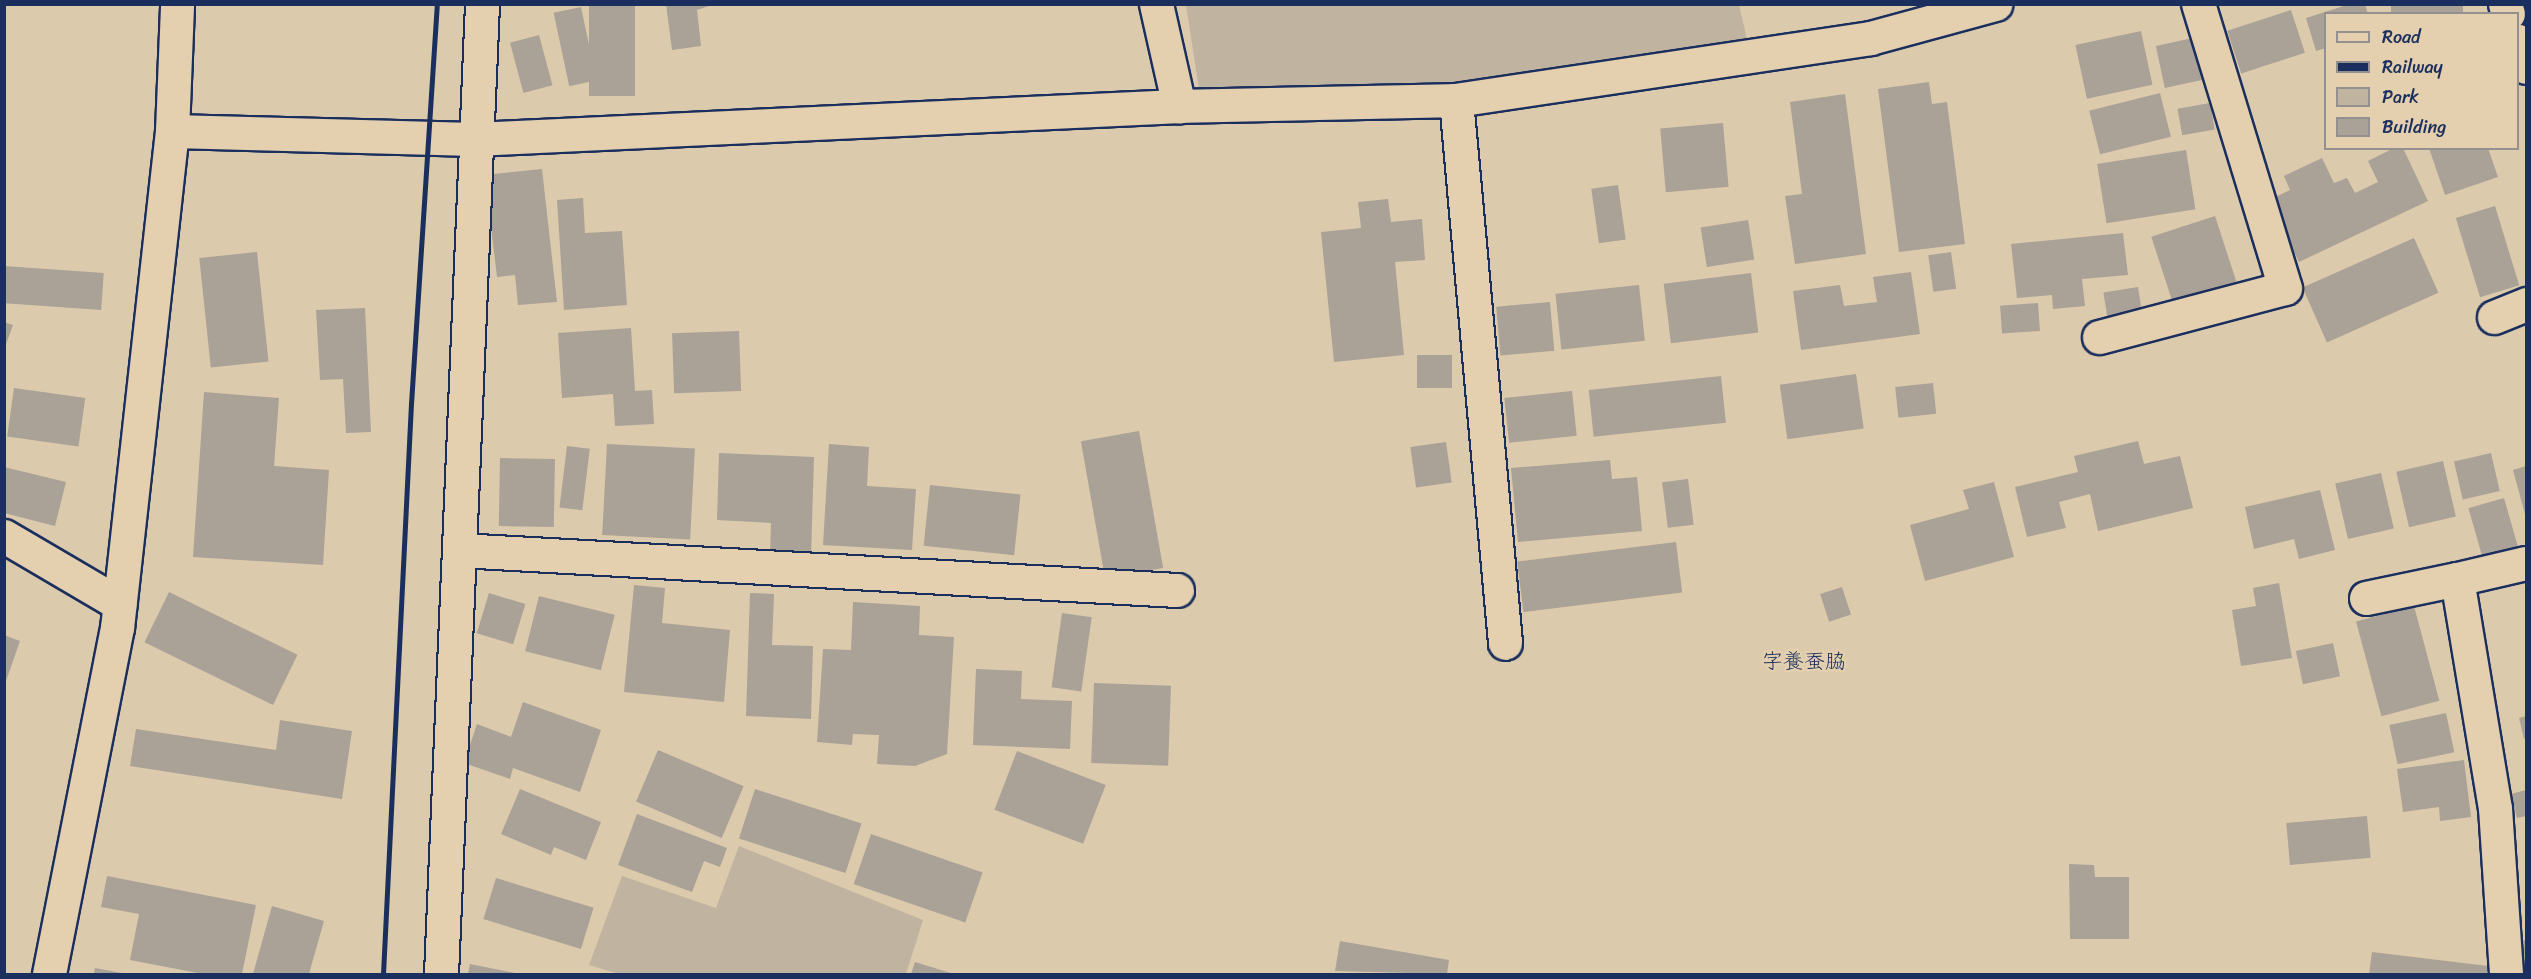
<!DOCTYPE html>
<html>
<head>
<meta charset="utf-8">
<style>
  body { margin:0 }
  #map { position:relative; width:2531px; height:979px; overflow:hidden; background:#dccaac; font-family:Sriracha,"Klee One",sans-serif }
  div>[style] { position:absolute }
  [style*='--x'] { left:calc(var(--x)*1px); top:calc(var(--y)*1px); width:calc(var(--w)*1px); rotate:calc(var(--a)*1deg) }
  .green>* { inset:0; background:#c0b3a0 }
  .building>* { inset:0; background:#aaa197; transform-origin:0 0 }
  .roads { filter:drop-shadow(2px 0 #1b2f5e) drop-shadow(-2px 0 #1b2f5e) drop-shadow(0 2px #1b2f5e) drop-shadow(0 -2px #1b2f5e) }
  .minor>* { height:33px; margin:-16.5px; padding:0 16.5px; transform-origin:16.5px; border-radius:16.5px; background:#e4d0af }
  .rail>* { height:4.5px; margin:-2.25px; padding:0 2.25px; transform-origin:2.25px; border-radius:2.25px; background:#1b2f5e }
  span { translate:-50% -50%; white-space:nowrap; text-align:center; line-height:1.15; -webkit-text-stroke:5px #e4d0af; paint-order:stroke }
  .quarter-label { font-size:21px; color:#1b2f5e }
  .frame { position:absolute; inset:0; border:6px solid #1b2f5e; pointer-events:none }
  .legend { position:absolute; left:2324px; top:12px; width:195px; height:138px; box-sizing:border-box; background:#e4d0af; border:2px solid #94908f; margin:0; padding:8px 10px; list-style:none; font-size:18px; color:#1b2f5e }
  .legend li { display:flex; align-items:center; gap:12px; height:30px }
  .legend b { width:30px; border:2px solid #94908f }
</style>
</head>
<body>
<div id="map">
  <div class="green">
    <div style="clip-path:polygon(1186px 5px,1739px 5px,1747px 39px,1453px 89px,1199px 89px)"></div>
    <div style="clip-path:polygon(739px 846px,923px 920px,906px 974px,619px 974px,589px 965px,622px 876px,716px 908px)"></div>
  </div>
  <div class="building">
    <div style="left:589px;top:4px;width:46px;height:92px"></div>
    <div style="clip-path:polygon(666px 4px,715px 4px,697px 10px,701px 46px,672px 50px)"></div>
    <div style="clip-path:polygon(2350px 4px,2365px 4px,2368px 14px,2326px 14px,2326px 48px,2316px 51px,2306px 18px)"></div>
    <div style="left:2391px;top:4px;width:72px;height:10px"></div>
    <div style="left:581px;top:7px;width:75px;height:28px;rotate:78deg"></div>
    <div style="left:2291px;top:10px;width:45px;height:67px;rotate:72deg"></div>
    <div style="left:2141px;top:31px;width:55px;height:67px;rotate:78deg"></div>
    <div style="left:539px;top:35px;width:52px;height:30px;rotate:75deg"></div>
    <div style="left:2193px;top:38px;width:43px;height:38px;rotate:78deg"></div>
    <div style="clip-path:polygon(1929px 82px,1932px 104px,1947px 102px,1965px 244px,1899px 252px,1878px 89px)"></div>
    <div style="left:2160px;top:93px;width:45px;height:73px;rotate:76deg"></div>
    <div style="clip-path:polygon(1845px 94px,1866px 254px,1795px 264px,1785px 196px,1802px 194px,1790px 102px)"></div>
    <div style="left:2210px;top:103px;width:27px;height:33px;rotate:80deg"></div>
    <div style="left:1723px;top:123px;width:64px;height:63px;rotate:85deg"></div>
    <div style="clip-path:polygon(2394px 148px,2403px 148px,2428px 201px,2299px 262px,2269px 200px,2290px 190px,2284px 176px,2322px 158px,2334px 183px,2347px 178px,2355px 193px,2378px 182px,2368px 161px)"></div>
    <div style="clip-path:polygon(2429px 148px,2488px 148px,2498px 177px,2445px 195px)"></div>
    <div style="left:2186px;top:150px;width:60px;height:90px;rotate:81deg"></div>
    <div style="clip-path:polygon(542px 169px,557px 302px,518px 305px,515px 275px,497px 277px,485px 175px)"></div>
    <div style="left:1618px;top:185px;width:55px;height:27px;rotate:82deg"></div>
    <div style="clip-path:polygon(583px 198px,585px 233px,622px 231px,627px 305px,564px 310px,557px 200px)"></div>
    <div style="clip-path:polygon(1388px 199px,1391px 222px,1422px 219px,1425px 260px,1395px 262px,1404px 355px,1334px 362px,1321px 232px,1361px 228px,1358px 202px)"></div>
    <div style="left:2495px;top:206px;width:83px;height:41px;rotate:73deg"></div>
    <div style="left:2215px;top:216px;width:69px;height:67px;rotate:72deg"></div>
    <div style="left:1748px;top:220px;width:40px;height:48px;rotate:81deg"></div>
    <div style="clip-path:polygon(2123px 233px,2128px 275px,2082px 279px,2085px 306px,2053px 309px,2052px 295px,2017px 298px,2011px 244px)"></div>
    <div style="left:2414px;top:238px;width:60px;height:122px;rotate:66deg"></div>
    <div style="left:257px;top:252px;width:110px;height:58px;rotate:84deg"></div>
    <div style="left:1951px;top:252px;width:37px;height:23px;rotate:82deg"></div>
    <div style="left:4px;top:266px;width:100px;height:37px;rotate:4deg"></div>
    <div style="clip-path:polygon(1911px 272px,1920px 334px,1801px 350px,1793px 291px,1840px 285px,1844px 306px,1877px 302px,1873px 277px)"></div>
    <div style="left:1751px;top:273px;width:60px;height:88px;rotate:83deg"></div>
    <div style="left:1639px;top:285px;width:56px;height:84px;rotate:84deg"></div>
    <div style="left:2138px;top:287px;width:24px;height:35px;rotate:81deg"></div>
    <div style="left:1550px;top:302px;width:49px;height:54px;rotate:85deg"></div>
    <div style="left:2038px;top:303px;width:28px;height:38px;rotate:86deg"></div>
    <div style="clip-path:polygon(365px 308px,371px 432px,346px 433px,343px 379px,320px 380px,316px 310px)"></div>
    <div style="clip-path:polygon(4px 322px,13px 325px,5px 347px,4px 347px)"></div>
    <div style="clip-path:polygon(631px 328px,635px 391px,652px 390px,654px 424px,615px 426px,613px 394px,562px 398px,558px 333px)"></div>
    <div style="left:739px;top:331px;width:60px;height:67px;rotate:88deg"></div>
    <div style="left:1417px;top:355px;width:35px;height:33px"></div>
    <div style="left:1856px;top:374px;width:55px;height:77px;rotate:82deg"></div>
    <div style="left:1721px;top:376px;width:47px;height:133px;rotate:84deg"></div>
    <div style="left:1933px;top:383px;width:31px;height:38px;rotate:84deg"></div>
    <div style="left:14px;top:388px;width:72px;height:49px;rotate:8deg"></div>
    <div style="left:1572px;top:391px;width:45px;height:68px;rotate:84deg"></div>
    <div style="clip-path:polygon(204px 392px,279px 398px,274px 466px,329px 470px,323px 565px,193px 557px)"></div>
    <div style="left:1139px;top:431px;width:139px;height:59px;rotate:80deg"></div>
    <div style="clip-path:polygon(2138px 441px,2144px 464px,2180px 456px,2193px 508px,2098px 531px,2090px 494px,2059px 502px,2066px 528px,2027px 537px,2015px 487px,2078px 472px,2074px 456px)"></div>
    <div style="left:1446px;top:442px;width:41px;height:36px;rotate:82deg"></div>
    <div style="left:607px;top:444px;width:88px;height:91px;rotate:3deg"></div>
    <div style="clip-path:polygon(829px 444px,869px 447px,867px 486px,916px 489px,912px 550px,823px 545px)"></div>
    <div style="left:567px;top:446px;width:23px;height:62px;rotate:7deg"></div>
    <div style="clip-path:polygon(719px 453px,814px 457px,811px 557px,770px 556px,771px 523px,717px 520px)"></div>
    <div style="left:2491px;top:453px;width:39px;height:38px;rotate:77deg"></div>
    <div style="left:500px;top:458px;width:55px;height:68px;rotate:1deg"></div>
    <div style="clip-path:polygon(1610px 460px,1612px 479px,1637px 477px,1642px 531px,1518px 542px,1511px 468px)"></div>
    <div style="left:2443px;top:461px;width:57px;height:48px;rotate:77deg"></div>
    <div style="clip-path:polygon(2526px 466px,2526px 518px,2513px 470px)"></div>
    <div style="clip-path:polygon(4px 467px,66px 482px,55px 526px,4px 513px)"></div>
    <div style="left:2381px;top:473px;width:57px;height:47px;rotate:77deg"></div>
    <div style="left:1688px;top:479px;width:46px;height:26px;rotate:83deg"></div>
    <div style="clip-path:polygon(1994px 482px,2014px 557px,1925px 581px,1910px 525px,1969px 509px,1963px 490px)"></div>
    <div style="left:930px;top:485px;width:91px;height:61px;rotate:6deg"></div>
    <div style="clip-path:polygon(2320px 490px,2335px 550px,2299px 559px,2294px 539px,2254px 549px,2245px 507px)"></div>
    <div style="left:2504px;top:498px;width:54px;height:37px;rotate:74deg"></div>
    <div style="left:1676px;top:542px;width:51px;height:160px;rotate:83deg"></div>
    <div style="clip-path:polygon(2279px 583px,2292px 658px,2241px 666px,2232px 610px,2256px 606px,2253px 588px)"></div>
    <div style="clip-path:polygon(634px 585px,665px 588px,662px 623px,730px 630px,724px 702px,624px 692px)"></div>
    <div style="left:1842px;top:587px;width:29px;height:23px;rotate:72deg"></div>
    <div style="left:169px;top:592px;width:143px;height:56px;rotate:26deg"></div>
    <div style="left:489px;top:593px;width:38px;height:42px;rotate:17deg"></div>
    <div style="clip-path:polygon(750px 593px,774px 594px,772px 645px,813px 646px,811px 719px,746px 716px)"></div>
    <div style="left:539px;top:596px;width:78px;height:57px;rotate:14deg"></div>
    <div style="clip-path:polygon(853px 602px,920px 606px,919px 635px,954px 637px,947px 754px,915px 766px,877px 764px,879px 735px,853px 734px,852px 745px,817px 742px,823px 649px,851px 650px)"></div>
    <div style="left:2414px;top:606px;width:98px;height:60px;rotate:75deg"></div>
    <div style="left:1062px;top:613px;width:30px;height:75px;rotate:8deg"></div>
    <div style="clip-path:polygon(4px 635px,20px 641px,5px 684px,4px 684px)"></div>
    <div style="left:2333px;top:643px;width:34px;height:38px;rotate:78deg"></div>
    <div style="clip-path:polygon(976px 669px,1022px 671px,1021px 699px,1072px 701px,1070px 749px,973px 745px)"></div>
    <div style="left:1094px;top:683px;width:77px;height:80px;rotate:2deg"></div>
    <div style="clip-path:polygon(523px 702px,601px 730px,580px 792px,513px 768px,510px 779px,464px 763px,477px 724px,511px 737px)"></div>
    <div style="left:2446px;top:713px;width:40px;height:58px;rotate:78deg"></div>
    <div style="clip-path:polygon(2526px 716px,2526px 738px,2524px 739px,2519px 718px)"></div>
    <div style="clip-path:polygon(280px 720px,352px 731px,342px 799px,130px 766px,136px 729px,276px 750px)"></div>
    <div style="left:658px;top:750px;width:93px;height:56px;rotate:23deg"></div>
    <div style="left:1017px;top:751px;width:95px;height:63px;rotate:21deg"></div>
    <div style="clip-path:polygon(2464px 760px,2471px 817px,2440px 821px,2439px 807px,2403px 812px,2397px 769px)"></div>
    <div style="clip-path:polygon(520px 789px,601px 822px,586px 860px,554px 847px,551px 855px,501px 834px)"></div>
    <div style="left:755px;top:789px;width:112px;height:52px;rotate:18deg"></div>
    <div style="clip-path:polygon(2526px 790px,2526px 816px,2517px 818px,2511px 794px)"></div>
    <div style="clip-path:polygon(637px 814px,727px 848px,720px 867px,704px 861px,692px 892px,618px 865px)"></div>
    <div style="left:2367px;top:816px;width:42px;height:81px;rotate:85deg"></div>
    <div style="left:871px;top:834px;width:118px;height:53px;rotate:19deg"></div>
    <div style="clip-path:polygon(2069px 864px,2094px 865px,2095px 877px,2129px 877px,2129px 939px,2070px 939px)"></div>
    <div style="clip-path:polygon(107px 876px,256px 905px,242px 974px,203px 974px,130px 960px,139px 914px,101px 907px)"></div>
    <div style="left:496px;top:878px;width:102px;height:43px;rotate:17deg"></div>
    <div style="clip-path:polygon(272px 906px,324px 921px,309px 974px,253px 974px)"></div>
    <div style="clip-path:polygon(2526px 940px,2526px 974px,2521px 974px,2517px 941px)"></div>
    <div style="clip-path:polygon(1340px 941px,1449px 960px,1447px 974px,1335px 971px)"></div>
    <div style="clip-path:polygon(2372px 952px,2488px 966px,2487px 974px,2369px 974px)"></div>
    <div style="clip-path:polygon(915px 962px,954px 974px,911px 974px)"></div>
    <div style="clip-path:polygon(470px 964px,515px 973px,515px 974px,468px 974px)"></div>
    <div style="clip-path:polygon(95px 968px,122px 973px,122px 974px,94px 974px)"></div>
  </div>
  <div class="roads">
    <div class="minor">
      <div style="--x:1156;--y:4;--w:105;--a:77.3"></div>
      <div style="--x:2505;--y:4;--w:10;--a:73"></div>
      <div style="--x:2518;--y:41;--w:27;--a:73"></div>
      <div style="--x:1456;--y:100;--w:545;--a:84.84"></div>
      <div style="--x:172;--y:131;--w:302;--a:1.5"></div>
      <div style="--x:474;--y:139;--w:706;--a:-2.68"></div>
      <div style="--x:1179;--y:106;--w:277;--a:-1.2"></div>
      <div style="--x:1456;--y:100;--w:419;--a:-8.5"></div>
      <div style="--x:1870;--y:38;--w:130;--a:-15.2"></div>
      <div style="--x:2494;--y:317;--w:35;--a:-22"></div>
      <div style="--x:2099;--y:337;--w:192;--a:-14.8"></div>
      <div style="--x:2285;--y:288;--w:297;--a:-107"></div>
      <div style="--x:4;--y:536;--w:134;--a:30.4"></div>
      <div style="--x:459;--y:550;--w:719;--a:3.19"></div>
      <div style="--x:2457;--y:579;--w:71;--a:-13.1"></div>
      <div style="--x:2366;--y:598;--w:93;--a:-11.8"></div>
      <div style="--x:2457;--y:579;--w:232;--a:80.6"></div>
      <div style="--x:2495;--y:808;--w:166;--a:86.2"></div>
      <div style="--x:49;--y:974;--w:353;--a:-78.9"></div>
      <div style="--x:117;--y:628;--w:500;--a:-83.69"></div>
      <div style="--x:172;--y:131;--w:127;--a:-87.7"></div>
      <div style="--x:441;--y:974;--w:971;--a:-87.58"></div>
    </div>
  </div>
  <div class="rail">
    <div style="--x:383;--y:974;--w:571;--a:-87.19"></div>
    <div style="--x:411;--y:404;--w:401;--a:-86.3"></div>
  </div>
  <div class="quarter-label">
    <span style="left:1804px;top:661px">字養蚕脇</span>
  </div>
  <div class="frame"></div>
  <ul class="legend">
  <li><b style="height:8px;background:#e4d0af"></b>Road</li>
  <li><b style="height:8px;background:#1b2f5e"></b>Railway</li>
  <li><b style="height:16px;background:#c0b3a0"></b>Park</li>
  <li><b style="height:16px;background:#aaa197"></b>Building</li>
  </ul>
</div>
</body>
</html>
